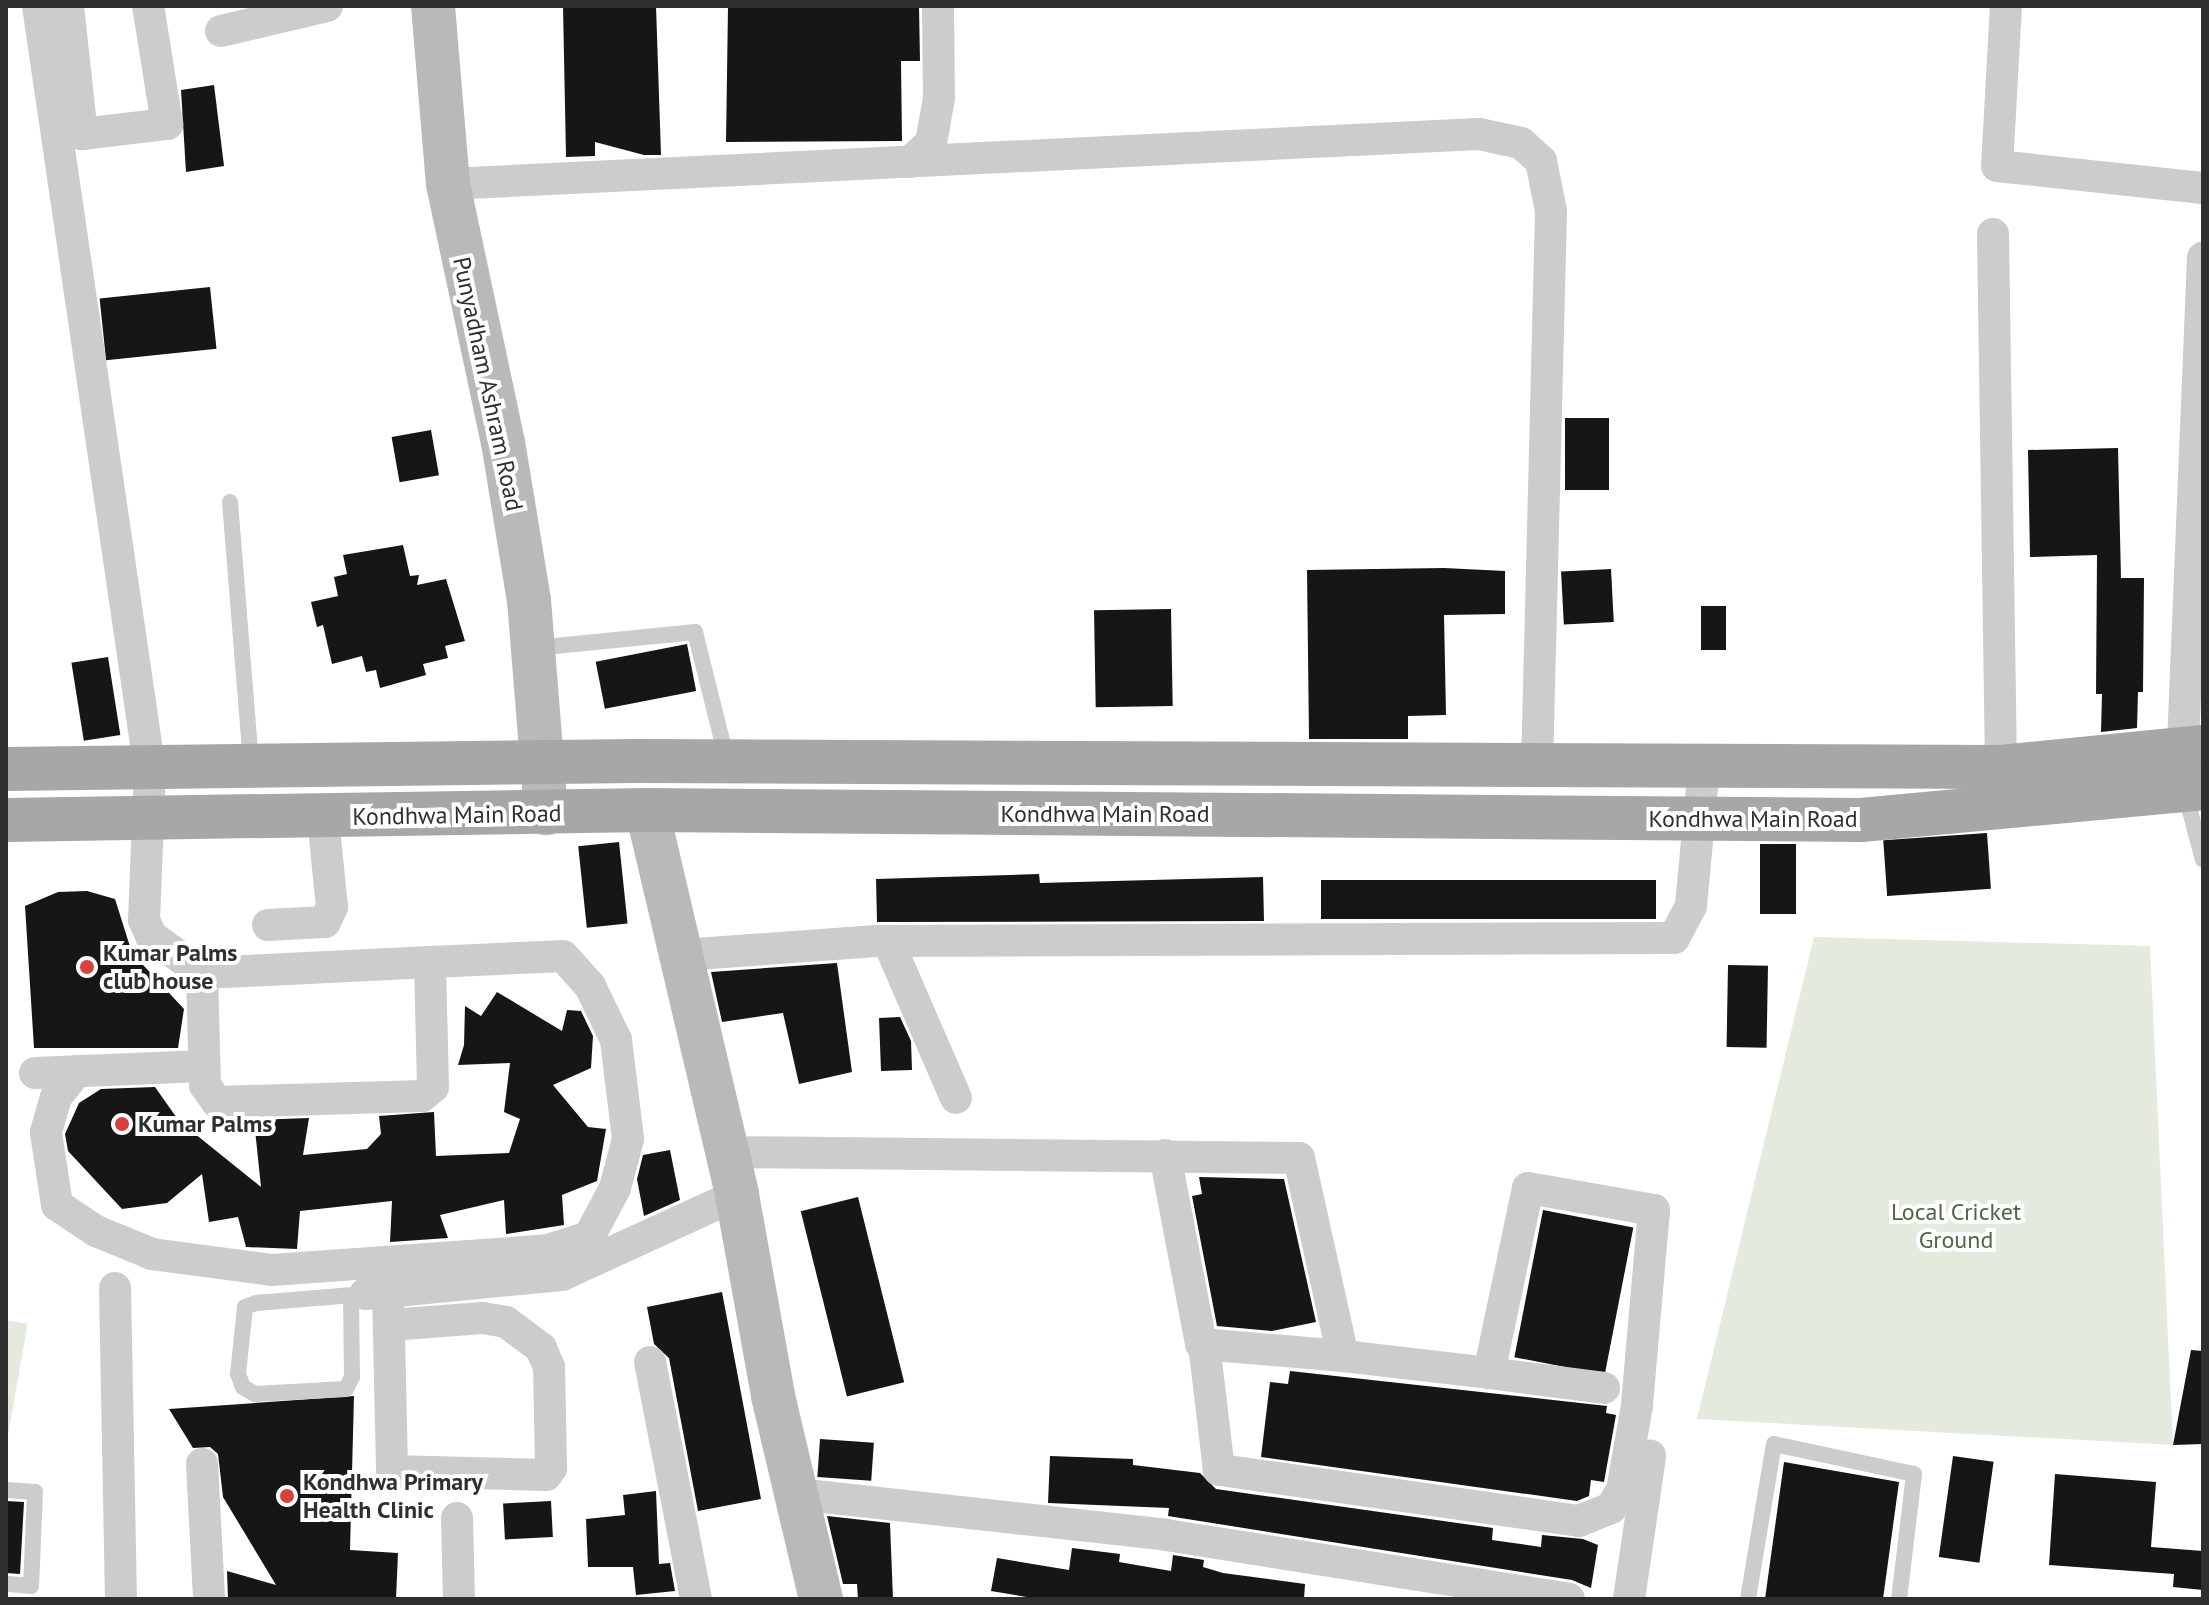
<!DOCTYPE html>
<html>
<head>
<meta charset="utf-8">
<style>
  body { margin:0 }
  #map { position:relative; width:2209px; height:1605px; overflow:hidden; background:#fff; font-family:"PT Sans",sans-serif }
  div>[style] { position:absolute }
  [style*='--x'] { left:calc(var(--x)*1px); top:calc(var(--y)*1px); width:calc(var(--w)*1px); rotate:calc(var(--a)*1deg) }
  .green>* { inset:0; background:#e4ebde; transform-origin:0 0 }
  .building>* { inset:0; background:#161616; transform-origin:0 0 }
  .lane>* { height:16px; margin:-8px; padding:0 8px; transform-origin:8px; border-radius:8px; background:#ccc }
  .street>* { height:32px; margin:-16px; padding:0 16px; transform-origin:16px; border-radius:16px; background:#ccc }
  .secondary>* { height:44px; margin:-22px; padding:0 22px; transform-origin:22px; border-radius:22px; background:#b9b9b9 }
  .primary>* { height:44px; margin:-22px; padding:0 22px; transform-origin:22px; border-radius:22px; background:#a7a7a7 }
  .dots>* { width:22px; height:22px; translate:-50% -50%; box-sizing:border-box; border:4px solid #fff; border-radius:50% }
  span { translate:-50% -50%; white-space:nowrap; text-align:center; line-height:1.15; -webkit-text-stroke:8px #fff; paint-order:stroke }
  .street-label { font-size:24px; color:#2f2f2f }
  .poi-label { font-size:24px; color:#2f2f2f; font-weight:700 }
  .left { translate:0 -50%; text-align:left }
  .park-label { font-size:24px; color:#4f6740 }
  .frame { position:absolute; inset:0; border:8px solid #2f2f2f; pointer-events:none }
</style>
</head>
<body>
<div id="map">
  <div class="green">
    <div style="clip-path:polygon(1814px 937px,2150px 946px,2173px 1445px,1697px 1419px)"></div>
    <div style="left:6px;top:1320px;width:22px;height:143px;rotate:10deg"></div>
  </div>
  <div class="building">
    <div style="clip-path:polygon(563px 6px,656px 6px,661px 155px,644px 155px,595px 142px,595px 156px,566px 157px)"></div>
    <div style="clip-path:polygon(728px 6px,919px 6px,920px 61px,901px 61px,902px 141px,726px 142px)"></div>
    <div style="clip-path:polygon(214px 85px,224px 166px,186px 172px,181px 90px)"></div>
    <div style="left:210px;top:287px;width:62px;height:111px;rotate:84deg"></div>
    <div style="left:1565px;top:418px;width:44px;height:72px"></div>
    <div style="left:431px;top:430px;width:46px;height:40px;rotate:80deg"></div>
    <div style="clip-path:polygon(2118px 448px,2121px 578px,2144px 578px,2143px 692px,2138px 692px,2137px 728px,2101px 732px,2102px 694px,2096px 694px,2097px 555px,2030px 557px,2028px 450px)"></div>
    <div style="clip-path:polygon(403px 545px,410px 576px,419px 575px,417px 585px,446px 579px,465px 641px,445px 646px,448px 658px,423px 664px,426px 675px,380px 688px,376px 670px,366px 672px,362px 656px,332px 664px,323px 625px,317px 627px,311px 602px,338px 596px,334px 577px,347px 574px,343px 555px)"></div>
    <div style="clip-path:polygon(1444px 568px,1505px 571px,1505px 614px,1444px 615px,1446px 715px,1408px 716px,1408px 739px,1309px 739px,1307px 570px)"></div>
    <div style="left:1611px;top:569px;width:53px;height:50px;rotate:87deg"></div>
    <div style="left:1701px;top:606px;width:25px;height:44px"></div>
    <div style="left:1171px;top:609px;width:97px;height:77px;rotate:89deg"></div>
    <div style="left:687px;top:644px;width:48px;height:93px;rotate:79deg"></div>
    <div style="left:108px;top:657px;width:79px;height:37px;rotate:81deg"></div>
    <div style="left:1987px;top:833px;width:56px;height:104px;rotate:86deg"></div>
    <div style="left:619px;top:842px;width:82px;height:41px;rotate:84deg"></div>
    <div style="left:1760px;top:844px;width:36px;height:70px"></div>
    <div style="clip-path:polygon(1039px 874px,1040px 883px,1263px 877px,1264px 921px,877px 922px,876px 879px)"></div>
    <div style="left:1656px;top:880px;width:39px;height:335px;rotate:90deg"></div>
    <div style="clip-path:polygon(87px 891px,115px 899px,132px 953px,184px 1009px,178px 1048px,34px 1048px,25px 906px,58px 892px)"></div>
    <div style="clip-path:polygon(837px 963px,852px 1072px,799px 1084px,783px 1013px,722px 1022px,711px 972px)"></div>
    <div style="left:1728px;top:965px;width:40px;height:82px;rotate:1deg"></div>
    <div style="clip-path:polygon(497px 992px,562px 1031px,567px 1010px,581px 1011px,593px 1036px,591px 1068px,553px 1085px,588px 1127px,606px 1129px,597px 1181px,562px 1195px,564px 1225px,506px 1234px,504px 1200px,440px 1215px,448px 1238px,390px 1242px,392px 1201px,300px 1211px,297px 1249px,246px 1247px,238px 1217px,209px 1222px,202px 1174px,167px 1203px,122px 1209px,68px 1151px,65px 1134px,79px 1103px,101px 1089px,155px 1087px,179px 1121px,261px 1187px,254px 1120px,309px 1118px,303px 1155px,367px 1149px,381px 1134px,379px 1116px,434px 1112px,436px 1156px,509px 1153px,520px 1119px,504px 1112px,510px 1063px,458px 1065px,464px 1045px,465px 1006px,481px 1016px)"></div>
    <div style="clip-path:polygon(900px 1017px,911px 1041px,912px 1070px,881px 1071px,879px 1018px)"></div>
    <div style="clip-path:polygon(670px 1150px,680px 1200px,644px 1216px,637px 1179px,643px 1155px)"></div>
    <div style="clip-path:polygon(1199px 1177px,1284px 1179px,1316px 1322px,1272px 1331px,1217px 1326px,1192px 1196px,1202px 1194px)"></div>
    <div style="left:858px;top:1197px;width:191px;height:59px;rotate:76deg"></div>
    <div style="left:1543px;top:1210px;width:92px;height:150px;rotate:11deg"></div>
    <div style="clip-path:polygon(722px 1292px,761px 1499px,698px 1511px,669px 1358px,654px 1344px,647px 1307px)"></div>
    <div style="clip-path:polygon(2191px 1350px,2203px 1351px,2203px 1444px,2173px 1445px)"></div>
    <div style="clip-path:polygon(1290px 1371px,1607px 1406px,1606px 1413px,1616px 1415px,1604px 1482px,1591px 1480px,1589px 1496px,1577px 1501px,1261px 1457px,1270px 1382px,1288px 1384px)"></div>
    <div style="clip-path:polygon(354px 1396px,350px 1550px,398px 1553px,396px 1599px,228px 1599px,227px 1571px,276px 1585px,223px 1497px,218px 1454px,210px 1447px,193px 1448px,169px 1409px)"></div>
    <div style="left:820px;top:1439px;width:54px;height:38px;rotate:4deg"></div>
    <div style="clip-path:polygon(1050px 1456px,1133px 1459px,1133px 1465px,1200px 1473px,1216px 1489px,1493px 1528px,1492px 1540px,1541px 1547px,1542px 1535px,1583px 1539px,1598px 1545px,1591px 1588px,1572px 1580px,1168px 1516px,1169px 1508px,1048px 1503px)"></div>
    <div style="left:1953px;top:1456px;width:41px;height:102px;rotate:8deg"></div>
    <div style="clip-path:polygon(1784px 1462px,1899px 1482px,1883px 1599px,1765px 1599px)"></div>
    <div style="clip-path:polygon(2055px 1474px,2156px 1482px,2151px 1547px,2203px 1551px,2203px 1590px,2173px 1587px,2174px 1574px,2049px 1565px)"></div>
    <div style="clip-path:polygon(656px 1491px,659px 1564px,670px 1563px,675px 1591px,636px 1595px,633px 1567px,588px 1567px,586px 1519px,625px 1515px,623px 1495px)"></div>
    <div style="clip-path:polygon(6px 1501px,24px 1502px,20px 1574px,6px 1573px)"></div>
    <div style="left:551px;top:1501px;width:36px;height:48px;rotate:87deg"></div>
    <div style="clip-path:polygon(827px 1516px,890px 1523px,893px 1599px,858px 1599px,857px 1584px,843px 1584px)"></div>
    <div style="clip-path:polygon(1072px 1548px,1120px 1554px,1119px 1562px,1171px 1571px,1173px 1555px,1204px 1560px,1203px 1567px,1223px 1573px,1305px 1584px,1304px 1599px,1039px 1599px,991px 1591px,997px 1558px,1069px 1570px)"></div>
  </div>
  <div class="lane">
    <div style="--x:230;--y:502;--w:263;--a:85.4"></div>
    <div style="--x:535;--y:648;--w:161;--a:-5.7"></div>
    <div style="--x:695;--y:632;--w:132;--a:76"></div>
    <div style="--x:2185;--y:792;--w:70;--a:75.2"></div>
    <div style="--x:351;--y:1296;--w:81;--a:89.3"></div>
    <div style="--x:352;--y:1377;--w:13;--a:117"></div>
    <div style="--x:346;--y:1389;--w:91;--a:176.9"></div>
    <div style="--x:255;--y:1394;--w:14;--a:-150"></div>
    <div style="--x:243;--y:1387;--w:14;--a:-111"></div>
    <div style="--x:238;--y:1374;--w:67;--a:-84"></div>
    <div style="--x:245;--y:1307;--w:12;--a:-20"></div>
    <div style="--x:256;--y:1303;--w:109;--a:-4.7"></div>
    <div style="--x:6;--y:1490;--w:29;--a:4"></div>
    <div style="--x:35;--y:1492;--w:94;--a:92.4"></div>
    <div style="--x:31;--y:1586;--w:25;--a:-175"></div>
    <div style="--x:1748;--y:1599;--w:157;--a:-80.5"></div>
    <div style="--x:1774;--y:1444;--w:143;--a:12.1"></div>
    <div style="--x:1914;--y:1474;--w:126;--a:96.8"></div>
  </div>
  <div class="street">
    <div style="--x:38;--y:6;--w:773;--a:81.67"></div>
    <div style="--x:150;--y:771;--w:149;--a:92.3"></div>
    <div style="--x:144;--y:920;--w:17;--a:66"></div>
    <div style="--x:151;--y:936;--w:63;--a:36"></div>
    <div style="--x:202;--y:973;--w:112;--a:88.5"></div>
    <div style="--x:205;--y:1085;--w:21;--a:55"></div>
    <div style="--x:217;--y:1102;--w:205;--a:-1.7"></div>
    <div style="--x:422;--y:1096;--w:14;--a:-39"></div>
    <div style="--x:433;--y:1087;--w:125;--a:-91.4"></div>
    <div style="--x:430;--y:962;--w:228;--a:177.2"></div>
    <div style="--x:68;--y:6;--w:129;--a:83.8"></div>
    <div style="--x:82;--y:134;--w:86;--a:-6.7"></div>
    <div style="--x:167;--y:124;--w:120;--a:-99.1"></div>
    <div style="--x:2006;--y:6;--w:160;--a:93.2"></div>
    <div style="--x:1997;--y:166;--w:207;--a:6.1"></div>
    <div style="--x:221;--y:31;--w:109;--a:-13.3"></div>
    <div style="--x:910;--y:162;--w:28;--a:-42"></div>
    <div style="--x:931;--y:143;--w:46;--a:-79.9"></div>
    <div style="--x:939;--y:98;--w:92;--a:-90.6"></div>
    <div style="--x:448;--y:184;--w:1032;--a:-2.78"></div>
    <div style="--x:1479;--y:134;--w:43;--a:12.1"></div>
    <div style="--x:1521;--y:143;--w:27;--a:42"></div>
    <div style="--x:1541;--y:161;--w:51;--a:78.7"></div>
    <div style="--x:1551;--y:211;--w:555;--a:91.44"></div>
    <div style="--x:1993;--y:234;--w:533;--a:89.14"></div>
    <div style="--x:2182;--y:769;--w:512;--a:-87.65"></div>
    <div style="--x:268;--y:925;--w:57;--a:-3"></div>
    <div style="--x:325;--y:922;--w:17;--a:-65"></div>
    <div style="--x:332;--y:907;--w:89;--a:-95.8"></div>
    <div style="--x:888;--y:941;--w:171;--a:66.6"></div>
    <div style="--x:682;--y:955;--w:195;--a:-4.1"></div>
    <div style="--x:876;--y:941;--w:798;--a:-0.22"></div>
    <div style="--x:1674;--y:938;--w:36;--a:-62"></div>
    <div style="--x:1691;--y:906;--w:141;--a:-84.7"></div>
    <div style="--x:77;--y:1071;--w:33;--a:129"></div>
    <div style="--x:56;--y:1097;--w:37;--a:106"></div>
    <div style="--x:46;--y:1133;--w:73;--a:81.3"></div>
    <div style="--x:57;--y:1205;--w:47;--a:33.7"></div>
    <div style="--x:96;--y:1231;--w:61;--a:22.3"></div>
    <div style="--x:152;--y:1254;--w:121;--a:7.6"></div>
    <div style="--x:272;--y:1270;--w:277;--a:-4.1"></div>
    <div style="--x:548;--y:1250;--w:43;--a:-17.6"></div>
    <div style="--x:589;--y:1237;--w:55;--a:-62"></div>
    <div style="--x:615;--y:1188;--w:51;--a:-75.1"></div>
    <div style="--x:628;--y:1139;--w:100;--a:-96.9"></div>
    <div style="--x:616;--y:1040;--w:60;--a:-115.7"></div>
    <div style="--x:590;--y:986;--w:40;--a:-132"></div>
    <div style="--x:563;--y:956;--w:133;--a:177.4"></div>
    <div style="--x:35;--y:1073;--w:169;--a:-2.4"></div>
    <div style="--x:728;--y:1152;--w:571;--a:0.6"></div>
    <div style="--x:1299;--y:1158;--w:203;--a:77.5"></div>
    <div style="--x:1343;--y:1356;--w:147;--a:6.6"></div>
    <div style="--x:1489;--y:1373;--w:189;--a:-78.1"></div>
    <div style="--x:1528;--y:1188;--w:128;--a:9.9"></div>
    <div style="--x:1654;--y:1210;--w:197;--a:95"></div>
    <div style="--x:1637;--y:1406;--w:85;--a:100.1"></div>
    <div style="--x:1622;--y:1490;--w:21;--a:121"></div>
    <div style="--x:1611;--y:1508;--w:35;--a:158"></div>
    <div style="--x:1579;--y:1521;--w:364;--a:-171.9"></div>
    <div style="--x:1219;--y:1470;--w:126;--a:-96.8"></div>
    <div style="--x:1165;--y:1155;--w:192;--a:79.2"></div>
    <div style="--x:1201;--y:1344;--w:143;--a:4.8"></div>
    <div style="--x:115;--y:1288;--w:311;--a:88.9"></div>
    <div style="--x:388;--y:1292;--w:179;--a:88.7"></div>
    <div style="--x:392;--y:1471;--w:154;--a:1.5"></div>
    <div style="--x:546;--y:1475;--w:9;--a:-54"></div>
    <div style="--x:551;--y:1468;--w:101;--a:-91.1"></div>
    <div style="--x:549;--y:1367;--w:21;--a:-113"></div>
    <div style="--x:541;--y:1348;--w:44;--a:-143.4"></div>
    <div style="--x:506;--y:1322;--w:23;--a:-170"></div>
    <div style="--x:483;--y:1318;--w:94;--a:175.7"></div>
    <div style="--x:365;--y:1294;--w:198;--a:-5.5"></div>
    <div style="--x:562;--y:1275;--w:192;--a:-24.6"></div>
    <div style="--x:650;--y:1362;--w:241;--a:79"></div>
    <div style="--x:1489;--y:1373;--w:116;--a:7.4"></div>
    <div style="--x:202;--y:1464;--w:135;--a:87"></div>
    <div style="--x:797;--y:1494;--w:371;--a:6.3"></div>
    <div style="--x:1166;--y:1535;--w:408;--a:9"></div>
    <div style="--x:457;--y:1518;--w:81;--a:88.6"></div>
    <div style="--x:1629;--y:1599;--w:145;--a:-81.6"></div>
  </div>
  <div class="secondary">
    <div style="--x:433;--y:6;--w:179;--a:85.2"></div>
    <div style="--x:448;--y:184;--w:264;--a:78"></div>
    <div style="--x:503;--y:442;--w:160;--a:80.7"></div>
    <div style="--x:529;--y:600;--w:214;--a:85.4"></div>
    <div style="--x:647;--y:810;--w:395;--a:76.8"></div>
    <div style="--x:737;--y:1195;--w:204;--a:79.8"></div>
    <div style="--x:773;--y:1396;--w:209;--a:76.7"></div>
  </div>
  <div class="primary">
    <div style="--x:6;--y:769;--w:629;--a:-0.73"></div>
    <div style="--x:635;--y:761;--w:1366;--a:0.25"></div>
    <div style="--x:2001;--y:767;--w:203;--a:-5.7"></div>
    <div style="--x:6;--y:820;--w:641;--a:-0.89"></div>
    <div style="--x:647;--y:810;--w:1214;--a:0.47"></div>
    <div style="--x:1861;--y:820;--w:343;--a:-5.3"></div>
  </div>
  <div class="dots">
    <div style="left:87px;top:967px;background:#d7423f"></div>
    <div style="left:122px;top:1124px;background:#d7423f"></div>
    <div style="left:287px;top:1496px;background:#d7423f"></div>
  </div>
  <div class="street-label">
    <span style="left:488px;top:384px;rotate:78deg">Punyadham Ashram Road</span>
    <span style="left:1105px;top:814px">Kondhwa Main Road</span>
    <span style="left:457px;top:815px;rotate:-1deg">Kondhwa Main Road</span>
    <span style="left:1753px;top:819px">Kondhwa Main Road</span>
  </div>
  <div class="poi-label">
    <span class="left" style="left:103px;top:967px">Kumar Palms<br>club house</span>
    <span class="left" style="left:138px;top:1124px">Kumar Palms</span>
    <span class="left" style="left:303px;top:1496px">Kondhwa Primary<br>Health Clinic</span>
  </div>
  <div class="park-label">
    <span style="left:1956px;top:1226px">Local Cricket<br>Ground</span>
  </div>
  <div class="frame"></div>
</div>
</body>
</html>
